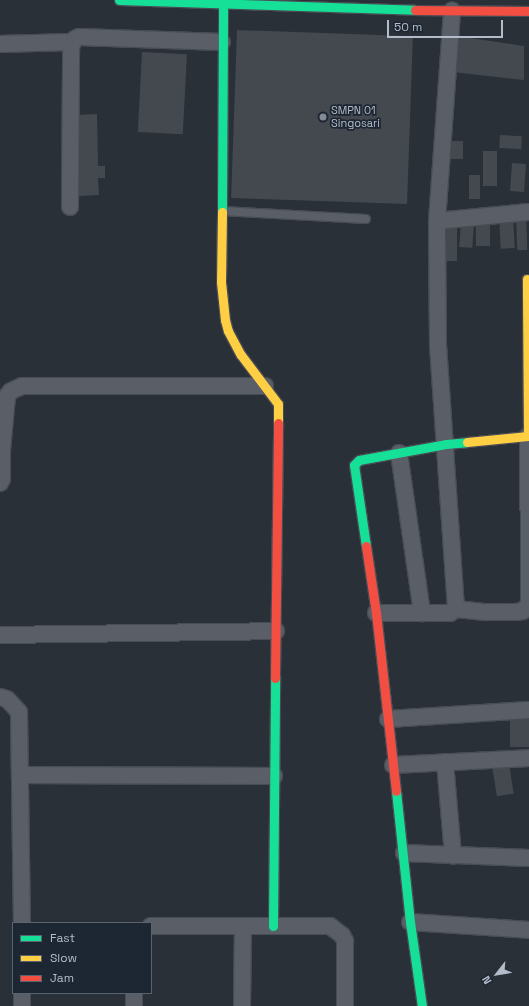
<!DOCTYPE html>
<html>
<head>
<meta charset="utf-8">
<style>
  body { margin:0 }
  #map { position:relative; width:529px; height:1006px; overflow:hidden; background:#2a3038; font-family:"Space Grotesk",sans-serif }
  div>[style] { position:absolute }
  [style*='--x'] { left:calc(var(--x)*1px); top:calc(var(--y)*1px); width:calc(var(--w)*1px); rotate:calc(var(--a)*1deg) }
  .building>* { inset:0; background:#444950; transform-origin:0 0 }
  .roads { filter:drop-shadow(1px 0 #484c53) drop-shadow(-1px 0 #484c53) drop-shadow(0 1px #484c53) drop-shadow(0 -1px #484c53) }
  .lane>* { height:8px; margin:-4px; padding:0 4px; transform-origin:4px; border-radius:4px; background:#5a5e66 }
  .street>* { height:16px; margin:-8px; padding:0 8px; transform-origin:8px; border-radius:8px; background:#5a5e66 }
  .fast>* { height:9px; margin:-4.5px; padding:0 4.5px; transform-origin:4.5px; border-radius:4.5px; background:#16e098 }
  .slow>* { height:9px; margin:-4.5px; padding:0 4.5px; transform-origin:4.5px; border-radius:4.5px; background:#ffcf43 }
  .jam>* { height:9px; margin:-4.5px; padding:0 4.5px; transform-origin:4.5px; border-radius:4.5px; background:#f24e42 }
  .dots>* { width:11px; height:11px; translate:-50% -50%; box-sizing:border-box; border:2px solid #1d2633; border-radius:50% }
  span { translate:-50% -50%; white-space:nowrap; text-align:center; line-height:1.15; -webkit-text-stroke:3.5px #1d2633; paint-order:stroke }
  .poi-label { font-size:11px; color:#b4bcc9 }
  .left { translate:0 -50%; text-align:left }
  .legend { position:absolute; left:12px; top:922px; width:140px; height:72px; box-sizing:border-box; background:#1d2633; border:1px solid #59626f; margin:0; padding:5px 7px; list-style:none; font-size:12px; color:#b4bcc9 }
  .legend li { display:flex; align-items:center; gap:8px; height:20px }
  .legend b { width:20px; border:1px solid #59626f }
  .north { position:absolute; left:477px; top:954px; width:40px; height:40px; -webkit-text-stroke:3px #1d2633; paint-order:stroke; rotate:239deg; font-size:11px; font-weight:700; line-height:16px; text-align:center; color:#b4bcc9 }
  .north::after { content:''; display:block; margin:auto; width:14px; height:18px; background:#b4bcc9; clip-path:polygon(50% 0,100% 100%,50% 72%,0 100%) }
  .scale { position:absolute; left:387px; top:20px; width:116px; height:18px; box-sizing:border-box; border:2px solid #b4bcc9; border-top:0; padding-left:5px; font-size:12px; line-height:14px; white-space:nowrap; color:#b4bcc9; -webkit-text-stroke:3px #1d2633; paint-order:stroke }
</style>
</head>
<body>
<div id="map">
  <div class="building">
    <div style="left:237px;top:30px;width:176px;height:168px;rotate:2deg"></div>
    <div style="clip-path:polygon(451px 35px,524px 46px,524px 80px,452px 72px)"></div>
    <div style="left:142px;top:52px;width:45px;height:80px;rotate:3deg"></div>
    <div style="clip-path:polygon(97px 114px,98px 166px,105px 166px,105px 178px,98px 178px,99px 195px,79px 196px,77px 115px)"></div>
    <div style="left:500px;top:135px;width:22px;height:13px;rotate:3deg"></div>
    <div style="left:450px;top:141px;width:13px;height:18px"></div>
    <div style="left:483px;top:151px;width:14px;height:35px"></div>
    <div style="left:512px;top:163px;width:14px;height:28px;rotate:4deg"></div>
    <div style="left:469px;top:175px;width:11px;height:24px"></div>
    <div style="left:526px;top:214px;width:36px;height:10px;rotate:88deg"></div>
    <div style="left:513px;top:215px;width:33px;height:14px;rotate:87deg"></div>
    <div style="left:476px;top:221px;width:14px;height:25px"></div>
    <div style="left:461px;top:222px;width:13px;height:25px;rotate:4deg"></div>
    <div style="left:441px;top:223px;width:16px;height:38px"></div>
    <div style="left:510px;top:716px;width:19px;height:31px"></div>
    <div style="left:509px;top:764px;width:30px;height:17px;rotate:81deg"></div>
  </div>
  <div class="roads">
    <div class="lane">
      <div style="--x:222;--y:211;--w:144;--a:3.2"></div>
    </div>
    <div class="street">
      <div style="--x:0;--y:44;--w:73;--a:-1.6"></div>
      <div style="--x:70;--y:207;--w:161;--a:-89.6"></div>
      <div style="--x:71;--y:46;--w:8;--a:-60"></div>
      <div style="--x:75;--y:39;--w:4;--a:-27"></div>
      <div style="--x:79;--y:37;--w:143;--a:2"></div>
      <div style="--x:437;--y:221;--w:92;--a:-5.6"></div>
      <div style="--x:399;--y:453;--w:162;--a:81.8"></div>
      <div style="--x:0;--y:483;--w:4;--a:-63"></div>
      <div style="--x:2;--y:479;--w:29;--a:-90"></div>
      <div style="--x:2;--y:450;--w:54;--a:-84.7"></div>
      <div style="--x:7;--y:396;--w:6;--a:-51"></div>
      <div style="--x:11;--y:391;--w:12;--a:-24"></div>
      <div style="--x:22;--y:386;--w:243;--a:0"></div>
      <div style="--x:456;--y:609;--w:30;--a:6"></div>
      <div style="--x:486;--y:612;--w:30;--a:0"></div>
      <div style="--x:516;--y:612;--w:7;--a:-8"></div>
      <div style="--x:523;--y:611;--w:9;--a:-49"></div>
      <div style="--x:529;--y:604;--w:168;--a:-90.3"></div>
      <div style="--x:376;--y:613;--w:74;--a:0"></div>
      <div style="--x:450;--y:613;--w:7;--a:-34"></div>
      <div style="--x:456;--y:609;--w:267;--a:-93.9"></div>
      <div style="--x:438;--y:343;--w:122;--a:-90.5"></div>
      <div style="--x:437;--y:221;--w:211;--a:-85.9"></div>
      <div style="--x:0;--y:635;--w:276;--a:-0.8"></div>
      <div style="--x:0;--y:697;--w:7;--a:16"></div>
      <div style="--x:7;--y:699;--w:18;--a:47"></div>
      <div style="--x:19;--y:712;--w:211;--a:89.2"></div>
      <div style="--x:388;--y:719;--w:141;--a:-3.7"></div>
      <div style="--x:445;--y:762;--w:94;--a:85.1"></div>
      <div style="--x:393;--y:765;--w:136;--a:-2.9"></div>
      <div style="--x:20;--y:775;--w:254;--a:0.2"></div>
      <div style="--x:404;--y:853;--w:125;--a:2.3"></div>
      <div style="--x:410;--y:922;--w:119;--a:3.8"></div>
      <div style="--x:151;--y:926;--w:179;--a:0"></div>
      <div style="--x:330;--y:926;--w:15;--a:37"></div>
      <div style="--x:342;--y:935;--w:7;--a:63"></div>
      <div style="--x:345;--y:941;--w:65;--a:90"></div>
      <div style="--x:22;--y:993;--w:13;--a:90"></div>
      <div style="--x:134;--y:1006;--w:13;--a:-90"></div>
      <div style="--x:242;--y:1006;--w:80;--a:-89.3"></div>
    </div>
    <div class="fast">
      <div style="--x:119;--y:0;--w:296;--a:1.9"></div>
      <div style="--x:222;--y:212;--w:210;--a:-89.7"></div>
      <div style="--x:366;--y:546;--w:82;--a:-98.4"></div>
      <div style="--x:354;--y:465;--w:7;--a:-45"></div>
      <div style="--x:359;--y:460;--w:88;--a:-10.4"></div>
      <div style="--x:446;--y:444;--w:21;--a:-5"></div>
      <div style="--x:396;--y:791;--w:132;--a:83.9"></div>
      <div style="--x:410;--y:922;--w:85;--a:81.9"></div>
      <div style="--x:273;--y:926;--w:248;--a:-89.5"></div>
    </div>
    <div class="slow">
      <div style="--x:222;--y:212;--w:70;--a:90.8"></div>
      <div style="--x:221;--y:282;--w:38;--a:84"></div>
      <div style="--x:225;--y:320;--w:11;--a:75"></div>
      <div style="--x:228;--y:331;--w:27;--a:62"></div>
      <div style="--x:241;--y:355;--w:61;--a:52.9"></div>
      <div style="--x:278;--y:404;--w:19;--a:90"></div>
      <div style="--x:467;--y:442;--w:61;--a:-5.6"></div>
      <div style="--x:528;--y:436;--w:157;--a:-90.4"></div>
    </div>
    <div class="jam">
      <div style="--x:415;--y:10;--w:114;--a:0.5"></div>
      <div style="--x:366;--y:546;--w:68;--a:81.5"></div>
      <div style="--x:376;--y:613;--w:179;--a:83.6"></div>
      <div style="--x:275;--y:678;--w:255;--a:-89.3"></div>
    </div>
  </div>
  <div class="dots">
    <div style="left:323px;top:117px;background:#848b96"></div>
  </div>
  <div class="poi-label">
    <span class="left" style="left:331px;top:117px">SMPN 01<br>Singosari</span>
  </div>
  <ul class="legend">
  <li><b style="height:5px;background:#16e098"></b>Fast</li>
  <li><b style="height:5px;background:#ffcf43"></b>Slow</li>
  <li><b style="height:5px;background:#f24e42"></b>Jam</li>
  </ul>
  <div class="north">N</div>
  <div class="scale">50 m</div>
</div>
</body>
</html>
